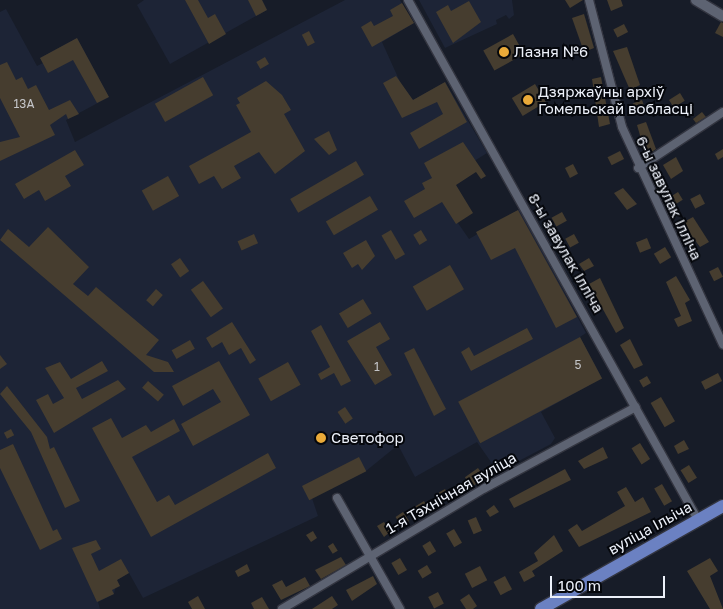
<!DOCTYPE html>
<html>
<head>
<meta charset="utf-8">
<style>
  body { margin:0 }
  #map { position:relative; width:723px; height:609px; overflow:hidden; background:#171c28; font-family:"Golos Text",sans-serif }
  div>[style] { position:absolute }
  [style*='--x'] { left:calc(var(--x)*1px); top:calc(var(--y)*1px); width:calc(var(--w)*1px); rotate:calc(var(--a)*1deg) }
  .built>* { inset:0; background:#1d2436 }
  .building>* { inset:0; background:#463d2f; transform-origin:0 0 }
  .roads { filter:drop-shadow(1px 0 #333540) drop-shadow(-1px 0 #333540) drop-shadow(0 1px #333540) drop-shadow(0 -1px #333540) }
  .minor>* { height:8px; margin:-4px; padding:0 4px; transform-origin:4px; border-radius:4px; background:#5d6372 }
  .tertiary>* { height:10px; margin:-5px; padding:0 5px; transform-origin:5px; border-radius:5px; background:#5d6372 }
  .primary>* { height:12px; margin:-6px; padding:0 6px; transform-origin:6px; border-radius:6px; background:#6b81c2 }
  .dots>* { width:14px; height:14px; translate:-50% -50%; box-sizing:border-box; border:2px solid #05070c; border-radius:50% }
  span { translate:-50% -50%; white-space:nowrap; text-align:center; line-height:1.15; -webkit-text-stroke:4px #05070c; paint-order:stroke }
  .number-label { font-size:12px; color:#c3c4c7 }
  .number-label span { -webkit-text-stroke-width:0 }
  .poi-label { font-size:15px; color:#edf1fa }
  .left { translate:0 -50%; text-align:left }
  .street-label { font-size:15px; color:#edf1fa }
  .scale { position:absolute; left:550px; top:576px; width:115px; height:22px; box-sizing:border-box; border:2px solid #edf1fa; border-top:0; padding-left:6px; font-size:15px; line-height:18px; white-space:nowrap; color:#edf1fa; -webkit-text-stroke:4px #05070c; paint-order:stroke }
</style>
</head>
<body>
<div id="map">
  <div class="built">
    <div style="clip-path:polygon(144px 0,262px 0,267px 10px,170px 64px,137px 5px)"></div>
    <div style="clip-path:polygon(345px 0,400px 0,414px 23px,382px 42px,401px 84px,413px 100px,445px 82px,487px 153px,433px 187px,469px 239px,520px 209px,586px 333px,580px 337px,602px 378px,541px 412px,555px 438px,551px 444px,498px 472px,477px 442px,415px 477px,398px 445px,366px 471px,312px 498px,318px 516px,143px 598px,129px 573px,117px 580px,114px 594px,98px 602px,100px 609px,0 609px,0 12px,6px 9px,37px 66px,43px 63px,40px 58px,77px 38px,109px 97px,66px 120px,75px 142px)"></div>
    <div style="clip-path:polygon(419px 0,512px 0,514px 15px,509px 19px,506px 15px,496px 20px,497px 24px,445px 48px)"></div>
  </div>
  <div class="building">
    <div style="clip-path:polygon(185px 0,198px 0,208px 18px,215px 14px,226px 34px,209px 44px)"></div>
    <div style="clip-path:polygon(248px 0,262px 0,267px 10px,256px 16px)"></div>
    <div style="clip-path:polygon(565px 0,583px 0,570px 8px)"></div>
    <div style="clip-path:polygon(607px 0,621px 0,623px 6px,611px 11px)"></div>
    <div style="clip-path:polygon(469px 1px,481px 22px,453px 43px,436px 12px,448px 5px,451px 11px)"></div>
    <div style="clip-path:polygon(402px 3px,414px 23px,372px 47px,361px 27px,371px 21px,374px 26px,393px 16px,390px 10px)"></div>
    <div style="clip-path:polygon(584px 14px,594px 48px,584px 52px,572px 18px)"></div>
    <div style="clip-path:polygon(721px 22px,723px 23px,723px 37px,715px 33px)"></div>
    <div style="left:624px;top:24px;width:9px;height:12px;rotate:63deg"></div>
    <div style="left:309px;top:31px;width:13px;height:8px;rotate:63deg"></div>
    <div style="left:513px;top:34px;width:23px;height:34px;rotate:61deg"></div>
    <div style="clip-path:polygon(77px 38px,109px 97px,97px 103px,73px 60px,48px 73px,40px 58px)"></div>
    <div style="clip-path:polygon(627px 47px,640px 85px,630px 90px,613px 51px)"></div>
    <div style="left:265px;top:57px;width:8px;height:10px;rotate:60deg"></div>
    <div style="clip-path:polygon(7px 62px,16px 80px,22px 77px,28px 89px,36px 85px,49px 110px,70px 100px,79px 114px,68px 119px,66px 114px,50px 125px,55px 135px,0 161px,0 142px,20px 137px,0 98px,0 65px)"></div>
    <div style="clip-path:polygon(396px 76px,413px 100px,445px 82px,467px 122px,419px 149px,410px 133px,443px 114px,437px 102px,402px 118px,383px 83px)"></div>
    <div style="left:203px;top:77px;width:21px;height:55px;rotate:61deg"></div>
    <div style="clip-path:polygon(601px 77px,610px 124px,599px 127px,592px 79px)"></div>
    <div style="clip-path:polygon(266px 81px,282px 95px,291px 110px,284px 114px,305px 151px,275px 174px,259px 152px,234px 166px,241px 178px,222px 189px,214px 176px,199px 184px,189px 166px,251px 132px,236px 105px,240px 103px,237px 98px)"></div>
    <div style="left:535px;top:84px;width:21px;height:27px;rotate:59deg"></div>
    <div style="left:680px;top:93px;width:9px;height:13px;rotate:58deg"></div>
    <div style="left:642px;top:100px;width:9px;height:10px;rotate:69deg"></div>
    <div style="clip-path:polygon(702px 112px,706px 117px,696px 123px,693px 119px)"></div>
    <div style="clip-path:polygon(646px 122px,656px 149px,646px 156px,637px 125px)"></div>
    <div style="clip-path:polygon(329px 131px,337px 150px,329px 155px,314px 139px)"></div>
    <div style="clip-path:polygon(463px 142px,486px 176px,481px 179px,476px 172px,456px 185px,473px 213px,456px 224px,442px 202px,414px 218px,404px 201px,425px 189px,422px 183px,432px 178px,424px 163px)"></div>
    <div style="clip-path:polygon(723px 149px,723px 157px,718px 160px,715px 154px)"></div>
    <div style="clip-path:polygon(75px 150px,84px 165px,65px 176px,71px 186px,45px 201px,39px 190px,24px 199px,15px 184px)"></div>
    <div style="left:620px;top:151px;width:9px;height:14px;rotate:63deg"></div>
    <div style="clip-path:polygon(676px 157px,683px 171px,671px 179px,663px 165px)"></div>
    <div style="left:356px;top:161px;width:16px;height:76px;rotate:60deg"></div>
    <div style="left:573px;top:164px;width:11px;height:9px;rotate:63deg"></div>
    <div style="left:168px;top:176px;width:23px;height:30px;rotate:61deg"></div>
    <div style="clip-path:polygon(623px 188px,637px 204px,627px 210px,614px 193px)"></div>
    <div style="left:678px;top:192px;width:9px;height:9px;rotate:58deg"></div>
    <div style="left:700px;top:194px;width:11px;height:11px;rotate:63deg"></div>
    <div style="left:370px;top:196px;width:16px;height:51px;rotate:60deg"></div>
    <div style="clip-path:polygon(518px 210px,577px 317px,556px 328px,515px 248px,491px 260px,476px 232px)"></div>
    <div style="left:562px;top:212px;width:10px;height:12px;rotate:61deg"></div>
    <div style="clip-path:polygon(693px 217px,709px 242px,700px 247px,682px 223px)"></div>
    <div style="clip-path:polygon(48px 227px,89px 267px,73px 284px,88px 296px,96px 287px,159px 340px,146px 355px,168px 362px,174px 372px,154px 372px,0 240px,8px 229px,29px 247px)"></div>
    <div style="left:391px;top:230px;width:28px;height:11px;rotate:60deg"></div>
    <div style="left:421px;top:230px;width:12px;height:9px;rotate:59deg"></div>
    <div style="left:254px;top:234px;width:10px;height:18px;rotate:66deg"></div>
    <div style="left:574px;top:234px;width:10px;height:10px;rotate:61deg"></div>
    <div style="left:647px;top:238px;width:11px;height:12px;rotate:68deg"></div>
    <div style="clip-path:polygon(366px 240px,375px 256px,362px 270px,358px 264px,352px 268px,343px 253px)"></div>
    <div style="left:665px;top:247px;width:12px;height:13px;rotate:59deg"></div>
    <div style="left:180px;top:258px;width:16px;height:11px;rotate:55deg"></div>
    <div style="clip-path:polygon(589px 258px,594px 266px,584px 271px,579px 264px)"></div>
    <div style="left:450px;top:265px;width:28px;height:43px;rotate:60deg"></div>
    <div style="left:718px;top:267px;width:11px;height:10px;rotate:63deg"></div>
    <div style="clip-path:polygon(676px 276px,690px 300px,685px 303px,692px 321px,678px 327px,674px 319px,681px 316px,666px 282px)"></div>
    <div style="clip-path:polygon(600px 278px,624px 328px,616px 333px,589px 284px)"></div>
    <div style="left:203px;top:281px;width:34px;height:15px;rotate:54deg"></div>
    <div style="left:156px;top:289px;width:9px;height:15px;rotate:41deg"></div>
    <div style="left:363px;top:299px;width:17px;height:28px;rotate:59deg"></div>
    <div style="clip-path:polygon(232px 322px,256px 360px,250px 364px,241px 348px,229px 355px,222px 342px,212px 348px,206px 338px)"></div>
    <div style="clip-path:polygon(380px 322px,390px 339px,376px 347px,392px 375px,375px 385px,347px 341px)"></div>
    <div style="clip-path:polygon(321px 325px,351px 381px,341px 386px,334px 373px,321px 380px,318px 374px,330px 367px,311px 331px)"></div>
    <div style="clip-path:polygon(527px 328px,533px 339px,471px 371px,461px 352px,469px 347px,474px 356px)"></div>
    <div style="left:580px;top:337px;width:47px;height:138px;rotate:62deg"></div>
    <div style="clip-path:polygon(630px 339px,643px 365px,634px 369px,620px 345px)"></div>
    <div style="left:190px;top:340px;width:10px;height:21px;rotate:61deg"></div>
    <div style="clip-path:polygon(414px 348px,446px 409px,434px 416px,404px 353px)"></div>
    <div style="clip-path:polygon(0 355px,7px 364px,0 369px)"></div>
    <div style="clip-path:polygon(102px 361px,108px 371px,76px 388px,82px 399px,118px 380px,126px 389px,54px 433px,36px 400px,48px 394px,53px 404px,64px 398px,45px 368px,60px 362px,71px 379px)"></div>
    <div style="clip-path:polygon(219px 361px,250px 415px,193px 446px,181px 424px,221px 402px,213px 389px,183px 406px,172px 386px)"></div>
    <div style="left:288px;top:362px;width:26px;height:34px;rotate:61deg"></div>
    <div style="left:718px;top:373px;width:9px;height:19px;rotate:63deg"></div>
    <div style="left:647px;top:376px;width:8px;height:9px;rotate:60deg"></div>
    <div style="left:148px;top:381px;width:21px;height:9px;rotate:41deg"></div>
    <div style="clip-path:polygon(7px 386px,47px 437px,50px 449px,54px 447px,80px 501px,65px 508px,31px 432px,0 394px)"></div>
    <div style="left:661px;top:397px;width:28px;height:12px;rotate:60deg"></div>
    <div style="left:345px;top:407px;width:14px;height:9px;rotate:56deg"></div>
    <div style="clip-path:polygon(111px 418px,122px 438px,146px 425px,151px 432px,174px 419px,180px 431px,132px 457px,157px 502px,169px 495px,175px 505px,268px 453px,276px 468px,151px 537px,92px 428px)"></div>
    <div style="left:11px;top:429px;width:7px;height:8px;rotate:63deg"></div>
    <div style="clip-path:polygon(684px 440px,689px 449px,678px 454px,674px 446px)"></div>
    <div style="left:640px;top:443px;width:19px;height:10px;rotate:58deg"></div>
    <div style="clip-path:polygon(13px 444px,53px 531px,57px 529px,62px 539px,40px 550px,0 468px,0 450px)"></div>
    <div style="clip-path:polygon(603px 447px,608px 458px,584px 469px,578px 461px)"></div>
    <div style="left:359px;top:457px;width:16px;height:64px;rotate:63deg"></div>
    <div style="left:689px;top:465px;width:15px;height:10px;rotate:58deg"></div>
    <div style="left:478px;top:468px;width:12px;height:16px;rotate:55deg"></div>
    <div style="clip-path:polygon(565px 469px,571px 480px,514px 508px,509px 499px)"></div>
    <div style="left:662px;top:484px;width:20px;height:9px;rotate:60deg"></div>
    <div style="clip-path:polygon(626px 487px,635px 502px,643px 497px,651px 512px,579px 547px,568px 530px,577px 524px,582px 531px,625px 506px,617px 492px)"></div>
    <div style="left:445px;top:489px;width:10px;height:7px;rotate:61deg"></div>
    <div style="left:424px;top:501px;width:13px;height:10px;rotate:58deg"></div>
    <div style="clip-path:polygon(494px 505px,499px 512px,490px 517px,486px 511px)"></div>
    <div style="left:403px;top:512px;width:11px;height:9px;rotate:56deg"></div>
    <div style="left:476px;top:517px;width:15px;height:9px;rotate:67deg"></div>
    <div style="clip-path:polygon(384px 522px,390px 532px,384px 537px,377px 526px)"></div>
    <div style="left:454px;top:529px;width:16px;height:9px;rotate:60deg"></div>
    <div style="clip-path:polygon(313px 531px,317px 538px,311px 542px,306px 535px)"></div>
    <div style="clip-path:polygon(554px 535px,563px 551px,532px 571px,535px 576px,524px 582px,519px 572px,538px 561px,534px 553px)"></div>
    <div style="clip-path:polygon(96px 540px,101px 549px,91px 554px,99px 571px,121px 559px,129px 573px,117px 580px,120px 586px,112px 590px,114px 594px,97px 602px,72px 548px)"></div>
    <div style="left:430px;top:541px;width:12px;height:9px;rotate:59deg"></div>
    <div style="left:333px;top:543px;width:9px;height:6px;rotate:58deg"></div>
    <div style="clip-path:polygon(341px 557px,346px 565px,321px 579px,315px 570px)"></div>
    <div style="left:400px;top:558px;width:14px;height:10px;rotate:60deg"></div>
    <div style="clip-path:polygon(710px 558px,718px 571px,710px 576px,723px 609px,710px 609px,687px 571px)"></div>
    <div style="clip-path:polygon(247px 564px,250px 571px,238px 577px,235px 571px)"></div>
    <div style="left:427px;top:565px;width:9px;height:11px;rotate:58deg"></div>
    <div style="left:480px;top:566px;width:16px;height:17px;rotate:63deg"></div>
    <div style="clip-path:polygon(373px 576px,377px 584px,352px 601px,346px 590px)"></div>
    <div style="left:505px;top:576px;width:15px;height:13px;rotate:62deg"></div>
    <div style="clip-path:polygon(305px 577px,310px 586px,281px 600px,272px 585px,282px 580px,286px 587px)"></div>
    <div style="left:438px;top:592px;width:13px;height:11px;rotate:63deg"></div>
    <div style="clip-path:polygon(469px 594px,477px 606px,473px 609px,466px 609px,460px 600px)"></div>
    <div style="clip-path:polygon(198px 596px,205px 609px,192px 609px,188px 602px)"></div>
    <div style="clip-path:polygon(332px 596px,338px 605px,332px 609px,312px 609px)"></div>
    <div style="clip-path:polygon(262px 597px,269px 609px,254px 609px,251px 603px)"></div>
  </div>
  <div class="roads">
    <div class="minor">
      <div style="--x:408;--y:0;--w:595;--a:60.85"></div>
      <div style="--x:589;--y:0;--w:131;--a:75.4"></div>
      <div style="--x:622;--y:127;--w:240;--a:65.1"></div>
      <div style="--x:638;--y:168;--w:102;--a:-33.4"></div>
      <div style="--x:337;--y:498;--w:128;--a:60.4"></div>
      <div style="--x:282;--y:609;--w:236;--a:-30.8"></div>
      <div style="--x:485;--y:488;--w:171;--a:-28.2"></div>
    </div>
    <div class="tertiary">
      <div style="--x:696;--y:0;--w:31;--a:31"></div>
    </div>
    <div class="primary">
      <div style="--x:541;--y:609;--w:209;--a:-29.5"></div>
    </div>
  </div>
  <div class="dots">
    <div style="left:504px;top:52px;background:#eaaa39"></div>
    <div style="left:528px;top:100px;background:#eaaa39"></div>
    <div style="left:321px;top:438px;background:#eaaa39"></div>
  </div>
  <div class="number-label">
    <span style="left:24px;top:104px">13А</span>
    <span style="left:578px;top:365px">5</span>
    <span style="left:377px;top:367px">1</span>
  </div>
  <div class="poi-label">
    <span class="left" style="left:514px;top:52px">Лазня №6</span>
    <span class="left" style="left:538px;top:100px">Дзяржаўны архіў<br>Гомельскай вобласці</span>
    <span class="left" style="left:331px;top:438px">Светофор</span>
  </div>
  <div class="street-label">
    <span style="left:669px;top:198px;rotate:65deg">6-ы завулак Ілліча</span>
    <span style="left:566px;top:253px;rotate:60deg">8-ы завулак Ілліча</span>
    <span style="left:451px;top:493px;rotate:-30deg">1-я Тэхнічная вуліца</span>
    <span style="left:650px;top:528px;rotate:-29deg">вуліца Ільіча</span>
  </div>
  <div class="scale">100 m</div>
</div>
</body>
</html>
